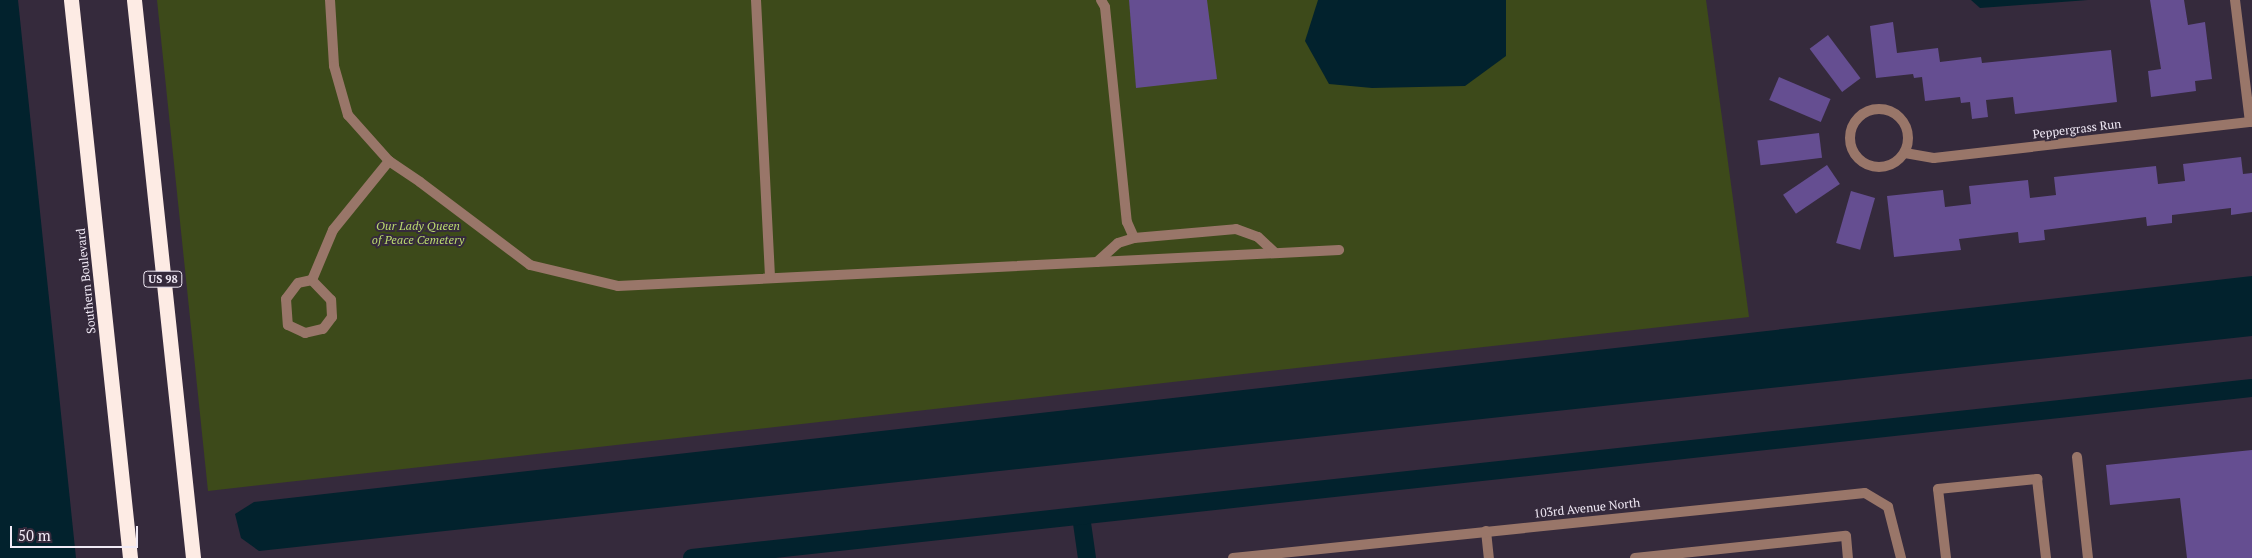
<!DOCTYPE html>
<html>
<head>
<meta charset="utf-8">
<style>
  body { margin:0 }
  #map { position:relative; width:2252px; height:558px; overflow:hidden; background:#352a3c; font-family:"PT Serif",serif }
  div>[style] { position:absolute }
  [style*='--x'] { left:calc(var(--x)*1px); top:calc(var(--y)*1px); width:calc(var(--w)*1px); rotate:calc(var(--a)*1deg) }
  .green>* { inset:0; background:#3d4a1a }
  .water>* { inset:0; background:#02222d }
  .canal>* { height:18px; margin:-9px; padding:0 9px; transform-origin:9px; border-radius:9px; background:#02222d }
  .building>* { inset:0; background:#654e91; transform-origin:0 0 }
  .lane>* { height:10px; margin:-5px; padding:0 5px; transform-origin:5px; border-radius:5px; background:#997669 }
  .street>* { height:10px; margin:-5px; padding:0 5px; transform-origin:5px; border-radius:5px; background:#997669 }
  .street>.ring { margin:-5px; padding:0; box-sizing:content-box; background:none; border:10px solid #997669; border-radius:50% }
  .highway>* { height:15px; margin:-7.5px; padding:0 7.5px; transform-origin:7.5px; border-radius:7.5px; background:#fdebe4 }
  span { translate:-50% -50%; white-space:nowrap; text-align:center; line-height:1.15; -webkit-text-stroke:4px #352a3c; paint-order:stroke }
  .shield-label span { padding:1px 4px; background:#352a3c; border:1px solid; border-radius:4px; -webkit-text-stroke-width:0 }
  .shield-label { font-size:11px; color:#f1eaf6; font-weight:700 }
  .street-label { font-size:12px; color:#f1eaf6 }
  .park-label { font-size:12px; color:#bad96f; font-style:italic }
  .scale { position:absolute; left:10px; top:526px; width:128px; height:22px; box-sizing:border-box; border:2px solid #f1eaf6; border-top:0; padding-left:6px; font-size:15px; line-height:18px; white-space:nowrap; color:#f1eaf6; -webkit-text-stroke:4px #352a3c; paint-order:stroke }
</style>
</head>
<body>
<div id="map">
  <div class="green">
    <div style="clip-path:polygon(157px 0,1706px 0,1749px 317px,208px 491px)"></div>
  </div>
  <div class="water">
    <div style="clip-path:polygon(0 0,18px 0,76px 558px,0 558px)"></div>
    <div style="clip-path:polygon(1318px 0,1506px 0,1506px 56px,1465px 86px,1372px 88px,1329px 84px,1305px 41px)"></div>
    <div style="clip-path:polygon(1971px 0,2088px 0,1980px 8px)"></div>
    <div style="clip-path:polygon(2252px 276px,2252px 336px,259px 551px,241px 538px,235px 514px,254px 502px)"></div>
  </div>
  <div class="canal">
    <div style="--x:1081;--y:516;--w:42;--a:81.9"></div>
    <div style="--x:692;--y:558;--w:1569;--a:-6.22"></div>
  </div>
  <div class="building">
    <div style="clip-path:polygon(1129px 0,1207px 0,1217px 79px,1136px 88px)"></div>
    <div style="clip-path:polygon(2150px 0,2184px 0,2188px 25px,2205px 22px,2212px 79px,2195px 81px,2196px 91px,2151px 97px,2148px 71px,2161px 69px)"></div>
    <div style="clip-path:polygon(1893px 22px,1897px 53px,1938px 48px,1940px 62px,1981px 57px,1982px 63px,2111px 50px,2117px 102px,2015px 114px,2013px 97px,1986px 100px,1988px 117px,1972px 119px,1970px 102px,1961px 103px,1960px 97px,1925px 101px,1922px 77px,1914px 78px,1913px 74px,1876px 78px,1870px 26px)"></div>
    <div style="left:1828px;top:35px;width:54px;height:23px;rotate:53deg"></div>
    <div style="left:1779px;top:77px;width:56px;height:25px;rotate:23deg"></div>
    <div style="left:1819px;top:133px;width:25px;height:62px;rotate:83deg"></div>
    <div style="clip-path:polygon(2241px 157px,2243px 174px,2252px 173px,2252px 212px,2231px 215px,2231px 208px,2172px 215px,2172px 223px,2147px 226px,2146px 217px,2044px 230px,2045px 240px,2019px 243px,2018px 232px,1959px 239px,1961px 250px,1894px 257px,1887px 196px,1943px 190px,1945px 207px,1971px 204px,1969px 186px,2028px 180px,2030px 198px,2056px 195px,2054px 177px,2156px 166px,2158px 184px,2185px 181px,2183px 164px)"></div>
    <div style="left:1827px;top:165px;width:23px;height:53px;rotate:56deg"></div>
    <div style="left:1851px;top:191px;width:25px;height:54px;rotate:16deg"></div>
    <div style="clip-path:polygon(2252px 450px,2252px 558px,2187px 558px,2180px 498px,2110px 505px,2106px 465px)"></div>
  </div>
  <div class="lane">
    <div style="--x:330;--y:0;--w:66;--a:86.5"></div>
    <div style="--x:334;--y:66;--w:51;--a:74.1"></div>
    <div style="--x:348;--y:115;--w:62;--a:48.3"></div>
    <div style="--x:389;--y:161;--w:37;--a:34"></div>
    <div style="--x:420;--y:182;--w:138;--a:37"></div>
    <div style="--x:530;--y:265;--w:90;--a:13.4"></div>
    <div style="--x:618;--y:286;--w:722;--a:-2.86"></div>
    <div style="--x:756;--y:0;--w:278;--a:87.1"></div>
    <div style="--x:1101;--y:0;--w:8;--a:60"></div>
    <div style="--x:1105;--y:7;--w:216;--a:84.2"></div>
    <div style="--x:1127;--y:222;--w:17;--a:66"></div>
    <div style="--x:1097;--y:262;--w:28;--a:-42"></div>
    <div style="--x:1118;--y:243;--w:17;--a:-17"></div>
    <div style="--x:1134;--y:238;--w:102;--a:-5"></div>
    <div style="--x:1236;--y:229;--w:23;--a:20"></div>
    <div style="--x:1258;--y:237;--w:23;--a:43"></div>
    <div style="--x:312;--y:280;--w:14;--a:168"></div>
    <div style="--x:298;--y:283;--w:20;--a:127"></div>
    <div style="--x:286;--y:299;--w:26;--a:86"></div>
    <div style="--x:288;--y:325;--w:19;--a:25"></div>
    <div style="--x:305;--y:333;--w:18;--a:-13"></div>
    <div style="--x:323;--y:329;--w:15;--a:-53"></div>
    <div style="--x:332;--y:317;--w:17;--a:-93"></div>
    <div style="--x:331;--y:300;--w:28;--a:-134"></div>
    <div style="--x:312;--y:280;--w:54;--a:-67.2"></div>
    <div style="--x:333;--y:230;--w:89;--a:-50.9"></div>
    <div style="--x:2077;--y:457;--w:102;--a:83.8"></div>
    <div style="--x:1486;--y:531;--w:27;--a:84"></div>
    <div style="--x:1635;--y:558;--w:212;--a:-6"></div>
    <div style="--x:1846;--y:536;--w:22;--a:85"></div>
    <div style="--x:1946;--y:558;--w:69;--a:-96.6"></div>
    <div style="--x:1938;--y:489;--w:100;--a:-5.8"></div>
    <div style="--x:2037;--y:479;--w:80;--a:83.5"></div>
  </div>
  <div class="street">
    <div style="--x:2235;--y:0;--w:123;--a:83"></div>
    <div class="ring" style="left:1850px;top:109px;width:48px;height:48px"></div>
    <div style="--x:1905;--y:153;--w:29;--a:10"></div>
    <div style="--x:1934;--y:158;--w:320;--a:-6.5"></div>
    <div style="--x:1233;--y:558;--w:635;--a:-5.87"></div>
    <div style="--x:1865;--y:493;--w:27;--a:31"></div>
    <div style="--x:1888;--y:507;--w:53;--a:75.7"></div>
  </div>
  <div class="highway">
    <div style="--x:71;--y:0;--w:561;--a:83.96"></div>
    <div style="--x:134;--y:0;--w:561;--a:83.96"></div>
  </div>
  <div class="shield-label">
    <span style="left:163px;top:279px">US 98</span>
  </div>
  <div class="street-label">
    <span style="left:2077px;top:129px;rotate:-7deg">Peppergrass Run</span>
    <span style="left:86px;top:281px;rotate:-96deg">Southern Boulevard</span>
    <span style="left:1587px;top:508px;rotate:-6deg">103rd Avenue North</span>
  </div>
  <div class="park-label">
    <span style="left:418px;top:233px">Our Lady Queen<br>of Peace Cemetery</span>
  </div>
  <div class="scale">50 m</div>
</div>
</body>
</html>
